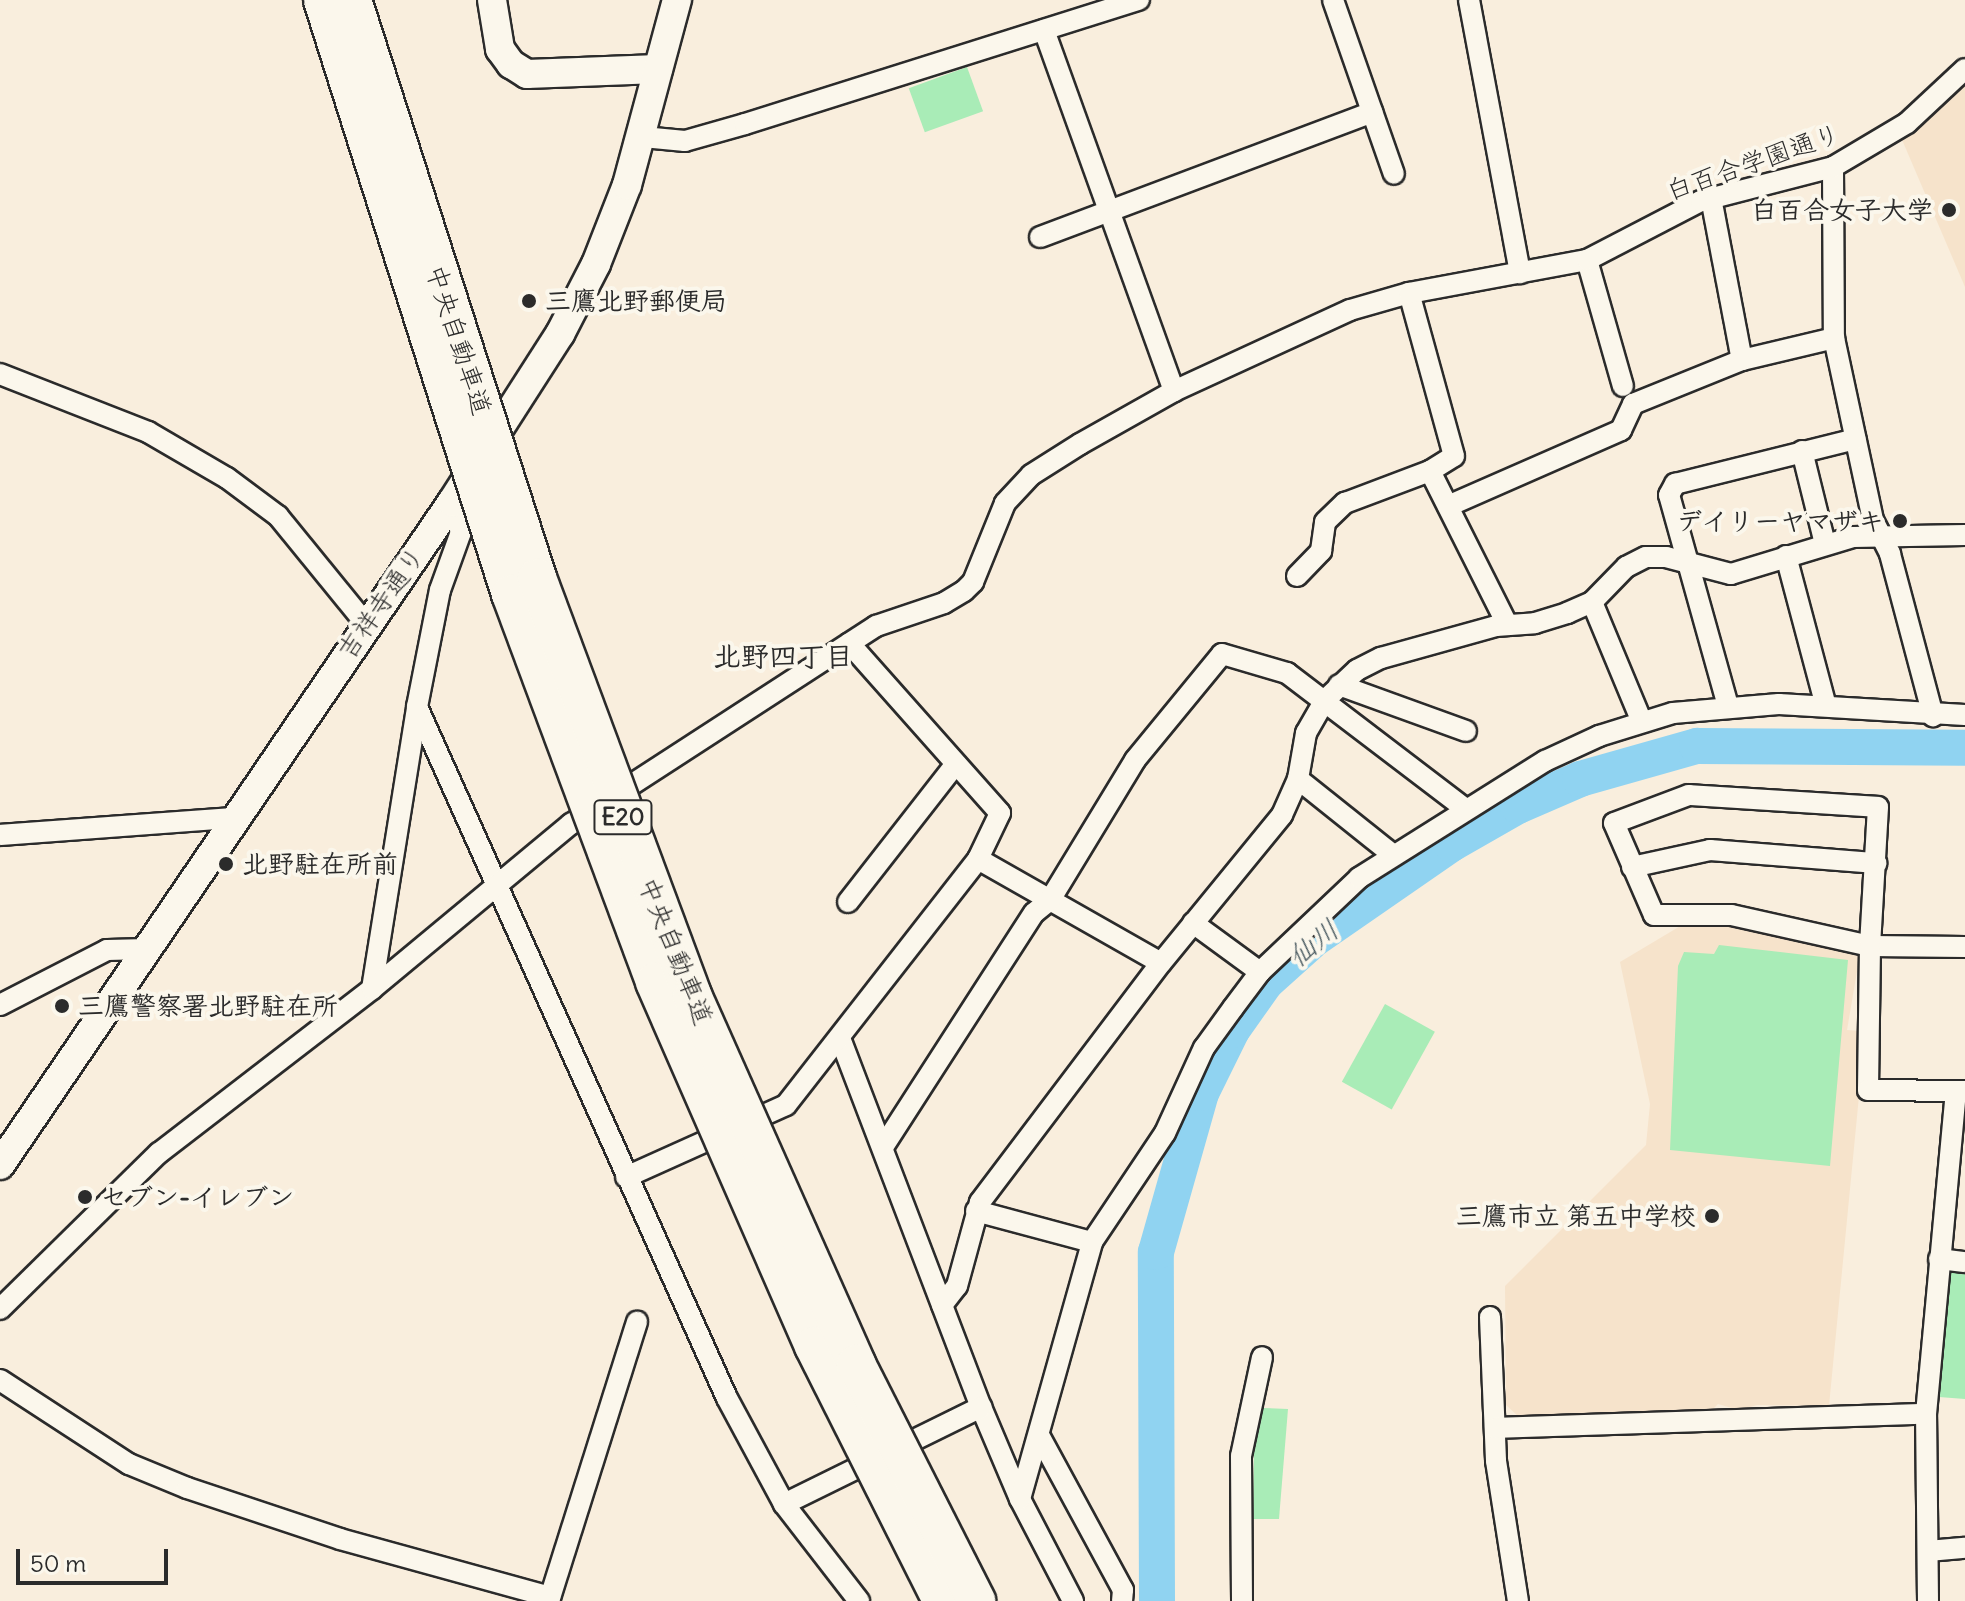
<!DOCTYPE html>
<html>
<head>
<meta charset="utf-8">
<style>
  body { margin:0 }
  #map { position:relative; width:1965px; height:1601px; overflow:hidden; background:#f9eedd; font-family:Delius,"Klee One",sans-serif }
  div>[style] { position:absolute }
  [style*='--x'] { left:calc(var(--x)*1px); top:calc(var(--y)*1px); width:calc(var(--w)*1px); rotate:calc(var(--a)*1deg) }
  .built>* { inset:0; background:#f6e3cb }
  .green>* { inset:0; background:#a9ecb7; transform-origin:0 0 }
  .river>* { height:36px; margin:-18px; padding:0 18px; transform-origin:18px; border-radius:18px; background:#90d3f1 }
  .roads { filter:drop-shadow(2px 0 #2b2b2b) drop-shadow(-2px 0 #2b2b2b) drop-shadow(0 2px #2b2b2b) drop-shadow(0 -2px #2b2b2b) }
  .street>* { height:20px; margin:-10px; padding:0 10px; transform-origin:10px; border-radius:10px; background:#fbf7ec }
  .secondary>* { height:28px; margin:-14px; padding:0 14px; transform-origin:14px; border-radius:14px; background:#fbf7ec }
  .bridges { filter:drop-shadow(2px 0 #2b2b2b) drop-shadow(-2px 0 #2b2b2b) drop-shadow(0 2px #2b2b2b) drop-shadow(0 -2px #2b2b2b) }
  .highway-bridge>* { height:38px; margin:-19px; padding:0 19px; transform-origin:19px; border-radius:19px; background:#fbf7ec }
  .dots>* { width:22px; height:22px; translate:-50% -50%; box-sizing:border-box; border:4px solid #fbf7ec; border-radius:50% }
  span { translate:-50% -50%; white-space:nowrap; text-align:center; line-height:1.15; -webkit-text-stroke:8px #fbf7ec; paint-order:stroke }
  .shield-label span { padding:2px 6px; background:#fbf7ec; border:2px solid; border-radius:6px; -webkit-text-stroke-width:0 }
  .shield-label { font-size:24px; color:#2b2b2b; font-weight:700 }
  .street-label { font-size:26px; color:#2b2b2b }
  .poi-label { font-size:26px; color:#2b2b2b; font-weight:700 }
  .right { translate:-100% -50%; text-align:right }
  .left { translate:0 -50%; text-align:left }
  .neighbourhood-label { font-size:28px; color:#2b2b2b; font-weight:700 }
  .water-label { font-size:28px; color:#44555c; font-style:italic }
  .scale { position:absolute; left:16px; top:1549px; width:152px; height:36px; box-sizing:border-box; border:4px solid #2b2b2b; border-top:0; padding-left:10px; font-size:24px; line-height:28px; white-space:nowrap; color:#2b2b2b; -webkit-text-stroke:6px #fbf7ec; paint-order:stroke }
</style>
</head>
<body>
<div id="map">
  <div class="built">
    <div style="clip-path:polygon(1965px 78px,1965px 287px,1900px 135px)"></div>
    <div style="clip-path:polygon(1682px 925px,1732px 926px,1860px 954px,1847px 1030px,1860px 1031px,1859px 1096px,1829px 1406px,1757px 1405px,1739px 1410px,1718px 1404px,1711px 1411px,1519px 1417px,1506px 1405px,1505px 1286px,1646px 1145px,1650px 1104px,1620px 962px)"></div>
  </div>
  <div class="green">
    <div style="left:967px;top:67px;width:47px;height:62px;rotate:70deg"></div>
    <div style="clip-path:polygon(1719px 945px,1848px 960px,1830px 1166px,1670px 1150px,1678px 966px,1684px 952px,1714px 954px)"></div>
    <div style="left:1385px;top:1004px;width:57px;height:89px;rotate:29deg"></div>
    <div style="clip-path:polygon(1965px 1266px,1965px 1399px,1939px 1397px,1948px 1269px)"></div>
    <div style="clip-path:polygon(1263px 1408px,1288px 1409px,1279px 1519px,1253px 1519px,1254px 1453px)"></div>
  </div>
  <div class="river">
    <div style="--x:1157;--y:1601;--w:349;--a:-90.2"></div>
    <div style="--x:1156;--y:1252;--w:165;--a:-74.2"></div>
    <div style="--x:1201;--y:1093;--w:70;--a:-63.8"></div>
    <div style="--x:1232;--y:1030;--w:59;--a:-54.7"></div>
    <div style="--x:1266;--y:982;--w:64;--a:-41.9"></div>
    <div style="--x:1314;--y:939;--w:167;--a:-34.7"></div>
    <div style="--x:1451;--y:844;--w:77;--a:-29.6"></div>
    <div style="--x:1518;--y:806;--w:68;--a:-23.5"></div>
    <div style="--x:1580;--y:779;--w:122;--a:-15.8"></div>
    <div style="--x:1697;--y:746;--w:268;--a:0.4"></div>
  </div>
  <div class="roads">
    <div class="street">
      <div style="--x:1333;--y:0;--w:184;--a:70.7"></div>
      <div style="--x:1469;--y:0;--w:278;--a:79.4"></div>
      <div style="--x:1044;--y:30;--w:384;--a:70.2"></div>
      <div style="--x:643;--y:137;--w:42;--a:5.4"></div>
      <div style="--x:685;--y:141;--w:62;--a:-15.8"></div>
      <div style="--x:745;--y:124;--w:413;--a:-17.5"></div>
      <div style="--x:1833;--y:167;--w:171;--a:89.7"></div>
      <div style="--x:1834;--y:338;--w:186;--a:77.9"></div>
      <div style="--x:1873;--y:520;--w:38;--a:63"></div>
      <div style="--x:1890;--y:554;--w:168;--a:75.1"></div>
      <div style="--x:1711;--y:198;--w:165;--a:79.2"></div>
      <div style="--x:1040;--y:237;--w:355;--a:-20.6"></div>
      <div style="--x:1587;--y:260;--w:131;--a:74.1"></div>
      <div style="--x:0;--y:374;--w:159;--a:21.4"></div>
      <div style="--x:148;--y:432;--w:91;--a:30.2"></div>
      <div style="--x:227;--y:478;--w:64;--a:36.7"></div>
      <div style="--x:278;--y:516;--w:139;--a:50.8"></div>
      <div style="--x:1802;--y:451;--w:96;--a:76.1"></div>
      <div style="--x:1430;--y:471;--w:171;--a:63.3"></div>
      <div style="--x:1448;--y:506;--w:189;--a:-23.7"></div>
      <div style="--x:1621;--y:430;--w:29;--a:-65"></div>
      <div style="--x:1633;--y:404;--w:118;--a:-22"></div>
      <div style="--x:1742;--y:360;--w:95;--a:-13.4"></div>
      <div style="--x:1786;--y:556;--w:155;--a:75.1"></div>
      <div style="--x:1297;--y:576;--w:35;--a:-46"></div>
      <div style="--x:1321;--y:551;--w:29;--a:-82"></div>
      <div style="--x:1325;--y:522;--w:28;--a:-44"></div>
      <div style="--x:1345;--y:503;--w:91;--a:-20.6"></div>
      <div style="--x:1430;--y:471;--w:28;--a:-32"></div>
      <div style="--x:1454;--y:456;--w:169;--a:-105.4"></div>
      <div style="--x:1592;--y:602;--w:130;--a:67.4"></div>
      <div style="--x:1339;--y:685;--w:135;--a:19.9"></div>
      <div style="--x:1728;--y:706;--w:219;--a:-105.6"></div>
      <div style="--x:1669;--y:495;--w:13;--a:-61"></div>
      <div style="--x:1675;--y:484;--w:186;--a:-14"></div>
      <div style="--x:417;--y:707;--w:757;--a:65.84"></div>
      <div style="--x:727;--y:1398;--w:120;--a:61.7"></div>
      <div style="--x:784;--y:1504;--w:123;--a:52.3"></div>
      <div style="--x:1298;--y:779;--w:120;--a:38.6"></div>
      <div style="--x:0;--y:835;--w:234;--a:-4.2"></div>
      <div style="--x:978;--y:859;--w:210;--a:29.6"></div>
      <div style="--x:1632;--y:867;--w:80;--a:-12.3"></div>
      <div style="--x:1710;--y:850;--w:167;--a:4.5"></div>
      <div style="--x:848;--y:902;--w:175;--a:-52"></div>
      <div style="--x:1193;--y:923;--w:83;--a:36.2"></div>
      <div style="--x:1965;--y:947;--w:95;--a:-179.4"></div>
      <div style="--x:1870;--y:946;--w:142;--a:-167.4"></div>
      <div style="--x:1731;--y:915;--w:77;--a:180"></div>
      <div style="--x:1654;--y:915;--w:100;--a:-113.5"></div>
      <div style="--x:1614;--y:823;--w:80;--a:-20.5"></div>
      <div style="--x:1689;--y:795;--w:189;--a:3.6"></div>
      <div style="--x:1878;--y:807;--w:139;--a:93.3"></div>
      <div style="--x:1870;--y:946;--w:144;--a:90.8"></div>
      <div style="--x:1868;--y:1090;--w:97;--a:0.6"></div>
      <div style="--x:372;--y:989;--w:286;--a:-80.9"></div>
      <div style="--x:417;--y:707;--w:119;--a:-78.9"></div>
      <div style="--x:440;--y:590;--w:62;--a:-70.1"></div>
      <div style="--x:461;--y:532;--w:31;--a:-107"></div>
      <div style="--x:0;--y:1005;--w:120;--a:-27.2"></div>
      <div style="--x:107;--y:950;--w:41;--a:-1.4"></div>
      <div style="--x:840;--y:1038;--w:395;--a:69.1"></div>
      <div style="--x:981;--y:1407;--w:100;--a:67"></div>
      <div style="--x:1020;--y:1499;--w:115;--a:62.5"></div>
      <div style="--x:883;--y:1147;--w:278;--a:-57.2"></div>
      <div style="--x:1034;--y:913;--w:21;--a:-39"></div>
      <div style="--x:1050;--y:900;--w:164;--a:-58.7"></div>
      <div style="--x:1135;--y:760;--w:137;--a:-50.6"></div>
      <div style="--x:1222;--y:654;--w:68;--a:16.3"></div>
      <div style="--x:1287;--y:673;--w:223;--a:37.3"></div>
      <div style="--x:626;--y:1177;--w:175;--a:-24.2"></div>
      <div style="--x:786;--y:1105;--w:312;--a:-52"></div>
      <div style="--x:978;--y:859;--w:51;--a:-64.4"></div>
      <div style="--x:1000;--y:813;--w:227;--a:-131.6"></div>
      <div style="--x:976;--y:1211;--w:120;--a:15"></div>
      <div style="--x:1939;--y:1259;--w:26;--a:7"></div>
      <div style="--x:942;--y:1305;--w:24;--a:-52"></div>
      <div style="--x:957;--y:1286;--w:87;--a:-74.7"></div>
      <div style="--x:980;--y:1202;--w:300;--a:-52.9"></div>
      <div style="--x:1161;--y:963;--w:191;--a:-50.7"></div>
      <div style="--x:1282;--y:815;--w:39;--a:-66"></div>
      <div style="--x:1298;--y:779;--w:47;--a:-80.1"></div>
      <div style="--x:1306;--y:733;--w:38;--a:-60"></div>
      <div style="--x:1325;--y:700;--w:44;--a:-43.2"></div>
      <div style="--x:1357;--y:670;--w:27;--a:-27"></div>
      <div style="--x:1381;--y:658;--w:119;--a:-15.5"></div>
      <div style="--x:1496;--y:626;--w:39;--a:-4"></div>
      <div style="--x:1535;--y:623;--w:34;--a:-17"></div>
      <div style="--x:1567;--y:613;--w:27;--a:-24"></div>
      <div style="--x:1592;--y:602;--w:49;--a:-45.8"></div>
      <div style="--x:1626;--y:567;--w:22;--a:-27"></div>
      <div style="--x:1646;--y:557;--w:20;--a:0"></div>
      <div style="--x:1666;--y:557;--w:67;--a:14.7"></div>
      <div style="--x:1731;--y:574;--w:127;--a:-16.9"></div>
      <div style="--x:1853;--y:537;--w:112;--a:-1"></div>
      <div style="--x:0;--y:1309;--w:223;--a:-44.5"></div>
      <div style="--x:159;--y:1153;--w:269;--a:-37.6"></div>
      <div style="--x:372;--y:989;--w:259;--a:-39.7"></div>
      <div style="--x:571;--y:824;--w:364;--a:-33"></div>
      <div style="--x:876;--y:626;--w:72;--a:-18.7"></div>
      <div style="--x:944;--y:603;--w:23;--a:-31"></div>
      <div style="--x:964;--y:591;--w:13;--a:-45"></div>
      <div style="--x:973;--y:582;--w:85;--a:-67.9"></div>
      <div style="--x:1005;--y:503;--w:38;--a:-47"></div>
      <div style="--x:1031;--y:475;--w:58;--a:-32.3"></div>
      <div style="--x:1080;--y:444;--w:108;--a:-29.4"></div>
      <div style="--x:1174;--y:391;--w:194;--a:-24.7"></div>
      <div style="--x:1350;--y:310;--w:61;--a:-16.1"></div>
      <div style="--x:1409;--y:293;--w:181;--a:-10.5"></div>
      <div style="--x:1587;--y:260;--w:128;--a:-27.4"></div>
      <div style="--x:1701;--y:201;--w:136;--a:-14.4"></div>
      <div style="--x:1833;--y:167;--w:86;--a:-30.7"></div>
      <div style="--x:1907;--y:123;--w:79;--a:-43"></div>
      <div style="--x:1490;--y:1317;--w:144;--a:87.6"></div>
      <div style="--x:1496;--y:1461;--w:142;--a:81.1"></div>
      <div style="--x:0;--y:1380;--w:154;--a:33.1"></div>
      <div style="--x:129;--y:1464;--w:63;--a:22.5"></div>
      <div style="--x:187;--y:1488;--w:161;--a:18.4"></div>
      <div style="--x:340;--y:1539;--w:218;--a:15.4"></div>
      <div style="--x:1495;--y:1428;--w:431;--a:-1.9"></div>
      <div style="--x:1040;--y:1437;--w:174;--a:61.5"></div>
      <div style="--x:1123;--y:1590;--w:11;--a:95"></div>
      <div style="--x:1020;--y:1499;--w:267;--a:-74.3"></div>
      <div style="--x:1092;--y:1242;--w:131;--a:-56.2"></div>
      <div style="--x:1165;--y:1133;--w:94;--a:-65.4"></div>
      <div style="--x:1204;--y:1048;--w:49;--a:-54.1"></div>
      <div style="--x:1233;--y:1008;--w:45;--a:-53.1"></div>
      <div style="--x:1260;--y:972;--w:137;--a:-43.5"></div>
      <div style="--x:1359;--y:878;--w:220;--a:-32.2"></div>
      <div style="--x:1545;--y:761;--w:60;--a:-24.8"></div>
      <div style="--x:1599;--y:736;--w:77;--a:-17.3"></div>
      <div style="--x:1673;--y:713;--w:106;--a:-4.9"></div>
      <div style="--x:1779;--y:704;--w:186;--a:3.4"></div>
      <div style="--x:784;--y:1504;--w:220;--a:-26.2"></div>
      <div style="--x:1928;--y:1551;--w:37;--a:-5"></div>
      <div style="--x:549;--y:1601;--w:293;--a:-72.5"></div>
      <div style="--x:1242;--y:1601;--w:145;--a:-90.4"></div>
      <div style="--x:1241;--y:1456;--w:101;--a:-78"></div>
      <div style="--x:1928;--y:1601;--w:187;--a:-90.6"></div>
      <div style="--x:1926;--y:1414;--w:322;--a:-84.7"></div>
    </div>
    <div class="secondary">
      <div style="--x:492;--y:0;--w:50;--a:80.7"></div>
      <div style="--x:500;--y:49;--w:19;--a:54"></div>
      <div style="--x:511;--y:64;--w:19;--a:32"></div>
      <div style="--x:527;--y:74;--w:131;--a:-2.2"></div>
      <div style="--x:0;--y:1165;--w:802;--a:-55.72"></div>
      <div style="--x:452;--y:502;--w:200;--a:-57.3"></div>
      <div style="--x:560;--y:334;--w:79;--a:-62.8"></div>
      <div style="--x:596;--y:264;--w:85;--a:-68.6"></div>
      <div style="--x:627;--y:185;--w:192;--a:-74.9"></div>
    </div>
  </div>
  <div class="bridges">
    <div class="highway-bridge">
      <div style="--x:323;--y:0;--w:623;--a:72.44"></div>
      <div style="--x:511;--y:594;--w:414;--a:69.6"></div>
      <div style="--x:655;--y:982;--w:397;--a:66.4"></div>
      <div style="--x:814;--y:1346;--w:285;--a:63.3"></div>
      <div style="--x:352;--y:0;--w:607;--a:72.25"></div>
      <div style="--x:537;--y:578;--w:445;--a:69.6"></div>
      <div style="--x:692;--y:995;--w:404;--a:66"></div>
      <div style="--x:856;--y:1364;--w:266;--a:63.1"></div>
    </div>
  </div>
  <div class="dots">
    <div style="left:1949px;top:210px;background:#2b2b2b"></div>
    <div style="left:529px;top:301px;background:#2b2b2b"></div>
    <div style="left:1900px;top:521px;background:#2b2b2b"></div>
    <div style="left:226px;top:864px;background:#2b2b2b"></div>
    <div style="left:62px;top:1006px;background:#2b2b2b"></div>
    <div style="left:85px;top:1197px;background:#2b2b2b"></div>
    <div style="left:1712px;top:1216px;background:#2b2b2b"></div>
  </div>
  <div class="shield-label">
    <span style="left:623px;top:817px">E20</span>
  </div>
  <div class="street-label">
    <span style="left:1753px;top:162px;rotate:-19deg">白百合学園通り</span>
    <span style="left:459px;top:340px;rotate:72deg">中央自動車道</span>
    <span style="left:381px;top:603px;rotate:-55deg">吉祥寺通り</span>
    <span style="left:676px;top:951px;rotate:68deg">中央自動車道</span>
  </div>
  <div class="poi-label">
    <span class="right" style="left:1933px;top:210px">白百合女子大学</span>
    <span class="left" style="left:545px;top:301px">三鷹北野郵便局</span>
    <span class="right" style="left:1884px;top:521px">デイリーヤマザキ</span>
    <span class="left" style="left:242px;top:864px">北野駐在所前</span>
    <span class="left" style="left:78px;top:1006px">三鷹警察署北野駐在所</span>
    <span class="left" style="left:101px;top:1197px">セブン-イレブン</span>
    <span class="right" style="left:1696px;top:1216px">三鷹市立 第五中学校</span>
  </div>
  <div class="neighbourhood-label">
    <span style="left:783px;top:656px">北野四丁目</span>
  </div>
  <div class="water-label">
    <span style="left:1313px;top:943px;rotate:-39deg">仙川</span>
  </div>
  <div class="scale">50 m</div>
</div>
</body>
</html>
